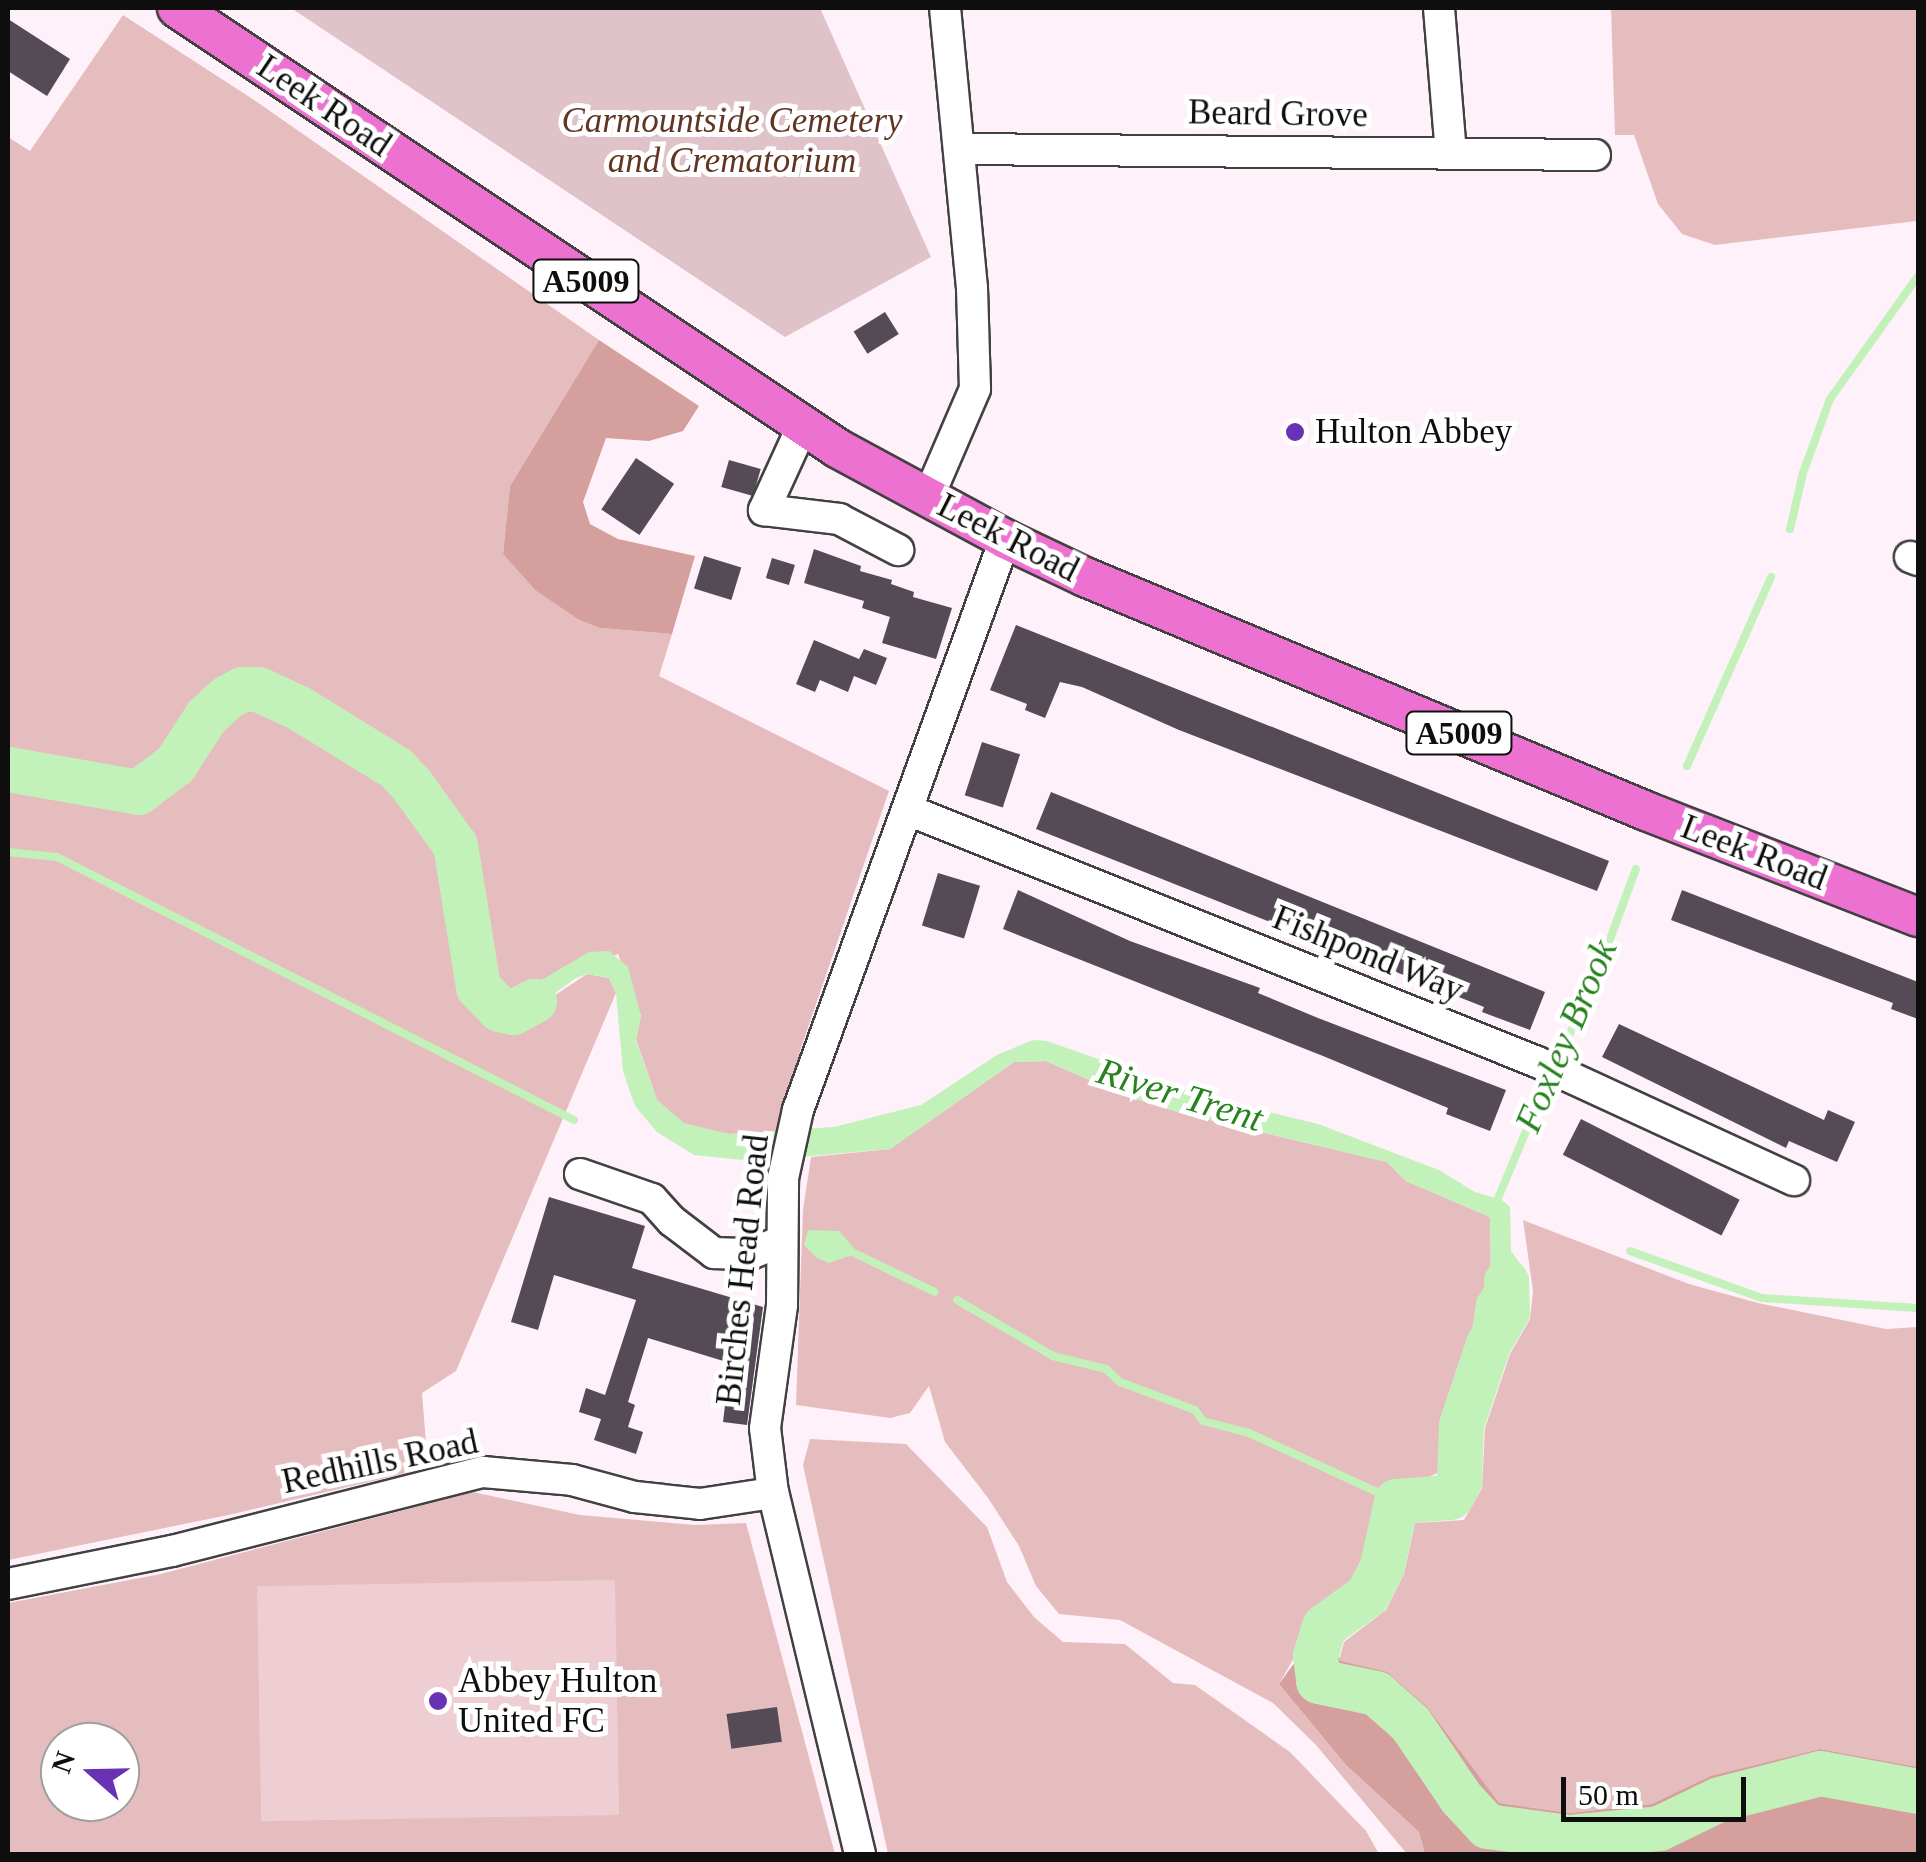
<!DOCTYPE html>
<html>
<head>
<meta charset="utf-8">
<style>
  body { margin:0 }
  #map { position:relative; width:1926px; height:1862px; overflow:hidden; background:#fef1fa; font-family:"Times New Roman",serif }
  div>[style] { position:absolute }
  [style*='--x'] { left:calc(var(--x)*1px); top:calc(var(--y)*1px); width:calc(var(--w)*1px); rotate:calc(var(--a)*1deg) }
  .green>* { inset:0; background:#e6bdbe }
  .forest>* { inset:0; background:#d59f9d }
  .cemetery>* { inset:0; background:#dfc3c8 }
  .pitch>* { inset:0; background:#eeced3; transform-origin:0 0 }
  .water>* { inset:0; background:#c2f1b9 }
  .stream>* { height:8px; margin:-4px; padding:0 4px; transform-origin:4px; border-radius:4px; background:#c2f1b9 }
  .river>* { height:45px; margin:-22.5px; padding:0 22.5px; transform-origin:22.5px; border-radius:22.5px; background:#c2f1b9 }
  .building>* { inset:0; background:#544b56; transform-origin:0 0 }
  .roads { filter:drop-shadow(2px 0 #414141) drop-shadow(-2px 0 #414141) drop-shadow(0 2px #414141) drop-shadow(0 -2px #414141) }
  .minor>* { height:30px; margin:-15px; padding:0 15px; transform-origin:15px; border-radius:15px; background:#fff }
  .major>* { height:38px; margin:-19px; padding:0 19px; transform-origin:19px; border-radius:19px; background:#ed71d0 }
  .dots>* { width:28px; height:28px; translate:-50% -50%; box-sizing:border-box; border:5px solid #fff; border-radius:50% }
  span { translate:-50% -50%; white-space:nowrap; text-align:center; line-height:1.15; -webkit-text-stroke:10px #fff; paint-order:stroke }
  .shield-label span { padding:2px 8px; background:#fff; border:2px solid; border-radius:8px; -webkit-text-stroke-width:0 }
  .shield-label { font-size:32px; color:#0e0e0e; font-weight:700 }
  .street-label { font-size:35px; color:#0e0e0e }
  .park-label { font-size:35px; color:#613424; font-style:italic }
  .poi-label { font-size:35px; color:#0e0e0e }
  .left { translate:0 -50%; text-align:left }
  .water-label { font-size:38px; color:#28821f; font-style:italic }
  .frame { position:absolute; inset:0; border:10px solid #0e0e0e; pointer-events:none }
  .north { position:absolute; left:40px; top:1722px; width:100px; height:100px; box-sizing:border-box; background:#fff; border:2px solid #9f9f9f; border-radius:50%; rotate:290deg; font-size:28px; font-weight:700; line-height:40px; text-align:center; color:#0e0e0e }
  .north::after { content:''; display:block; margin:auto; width:35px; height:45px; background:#6931b3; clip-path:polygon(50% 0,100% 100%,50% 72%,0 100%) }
  .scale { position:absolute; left:1561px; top:1777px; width:185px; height:45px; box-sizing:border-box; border:5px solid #0e0e0e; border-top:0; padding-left:12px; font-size:30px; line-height:35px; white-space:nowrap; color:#0e0e0e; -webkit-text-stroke:8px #fff; paint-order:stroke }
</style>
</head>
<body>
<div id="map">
  <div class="green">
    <div style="clip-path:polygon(1611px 8px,1918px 8px,1917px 221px,1715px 245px,1682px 234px,1658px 204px,1634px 135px,1615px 135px)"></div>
    <div style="clip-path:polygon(123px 15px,257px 102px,599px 340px,510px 486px,503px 554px,535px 590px,600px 628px,672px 634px,659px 676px,889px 791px,801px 1048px,781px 1131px,729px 1134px,684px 1124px,657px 1100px,636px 1039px,641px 1016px,618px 954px,511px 998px,498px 997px,490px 986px,491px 1022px,503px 1023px,516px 1021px,587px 974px,609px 978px,616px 993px,456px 1371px,422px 1393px,428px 1468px,233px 1514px,8px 1560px,8px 137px,30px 151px)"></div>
    <div style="clip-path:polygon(1046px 1061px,1126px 1096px,1184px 1114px,1387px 1162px,1406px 1181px,1490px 1217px,1491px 1277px,1477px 1299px,1472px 1331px,1459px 1362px,1443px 1470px,1423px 1480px,1411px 1478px,1381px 1504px,1363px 1565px,1345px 1590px,1323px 1607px,1279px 1684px,1346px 1765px,1419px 1832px,1425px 1854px,1407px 1854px,1316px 1745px,1273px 1703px,1120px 1620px,1059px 1614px,1036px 1586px,1019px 1546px,988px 1498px,945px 1442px,929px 1386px,910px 1413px,890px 1418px,796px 1405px,803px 1210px,811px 1157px,890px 1149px,1014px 1062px)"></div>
    <div style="clip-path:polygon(1523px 1220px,1689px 1284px,1758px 1303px,1886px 1329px,1918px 1327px,1918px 1767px,1820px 1749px,1711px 1777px,1652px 1804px,1570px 1813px,1499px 1803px,1339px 1661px,1344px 1642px,1386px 1610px,1404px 1574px,1415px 1523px,1464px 1520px,1482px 1488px,1485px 1428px,1510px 1354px,1530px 1319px,1533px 1291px)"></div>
    <div style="clip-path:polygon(810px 1439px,906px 1444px,987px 1527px,1007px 1582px,1034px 1617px,1063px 1642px,1125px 1644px,1173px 1683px,1195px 1685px,1290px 1752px,1366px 1831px,1379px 1854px,888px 1854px,803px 1465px)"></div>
    <div style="clip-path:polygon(evenodd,473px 1492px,580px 1515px,695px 1525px,746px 1523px,835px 1854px,8px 1854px,8px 1603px,161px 1574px,473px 1492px,60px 1742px,120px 1742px,120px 1802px,60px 1802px,60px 1742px)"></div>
  </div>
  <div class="forest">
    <div style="clip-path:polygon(599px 340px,699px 406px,683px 431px,649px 441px,606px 438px,583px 502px,590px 524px,618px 539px,695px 556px,672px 634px,600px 628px,578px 619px,535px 590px,503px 554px,510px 486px)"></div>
    <div style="clip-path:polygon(1339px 1657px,1340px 1661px,1387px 1672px,1427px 1707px,1499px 1803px,1570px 1813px,1652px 1804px,1711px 1776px,1820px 1749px,1918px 1767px,1918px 1854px,1425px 1854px,1419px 1832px,1346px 1765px,1279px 1684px,1295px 1662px)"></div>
  </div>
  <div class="cemetery">
    <div style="clip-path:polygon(291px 8px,820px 8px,931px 257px,785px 337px)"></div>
  </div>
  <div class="pitch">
    <div style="left:615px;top:1580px;width:235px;height:358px;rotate:89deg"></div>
  </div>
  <div class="water">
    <div style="clip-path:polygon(609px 951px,628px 967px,641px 1016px,636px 1040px,657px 1100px,684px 1123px,729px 1134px,834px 1127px,921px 1105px,997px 1055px,1033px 1040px,1047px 1041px,1203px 1096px,1318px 1124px,1439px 1170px,1475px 1192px,1502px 1200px,1510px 1207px,1511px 1251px,1529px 1276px,1527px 1295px,1499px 1340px,1472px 1331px,1477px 1299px,1491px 1277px,1490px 1217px,1406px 1181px,1387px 1162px,1184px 1114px,1126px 1096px,1046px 1061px,1014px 1062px,890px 1149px,753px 1161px,694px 1155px,657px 1132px,635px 1106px,623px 1071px,616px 993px,609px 978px,587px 974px,576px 978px,516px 1021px,491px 1022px,475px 1009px,490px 985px,498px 997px,511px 998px,589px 952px)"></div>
    <div style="clip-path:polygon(808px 1230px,839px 1231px,858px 1253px,829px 1263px,817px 1258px,804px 1245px)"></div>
  </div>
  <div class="stream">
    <div style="--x:1790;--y:529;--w:57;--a:-76.9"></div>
    <div style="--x:1803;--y:473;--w:79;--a:-70"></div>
    <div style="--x:1830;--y:399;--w:151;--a:-54.4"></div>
    <div style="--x:1687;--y:766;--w:207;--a:-66"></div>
    <div style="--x:8;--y:852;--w:49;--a:5.8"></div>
    <div style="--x:57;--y:857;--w:580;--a:26.96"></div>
    <div style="--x:1555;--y:1063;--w:80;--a:-63.4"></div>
    <div style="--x:1591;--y:991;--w:130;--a:-69.8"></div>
    <div style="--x:1496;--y:1203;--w:138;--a:-67.3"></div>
    <div style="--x:850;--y:1251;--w:94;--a:25.8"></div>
    <div style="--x:1630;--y:1251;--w:140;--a:19.6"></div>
    <div style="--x:1762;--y:1298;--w:156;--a:3.7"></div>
    <div style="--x:957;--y:1300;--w:111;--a:30.3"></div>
    <div style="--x:1053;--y:1356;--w:55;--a:13.8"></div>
    <div style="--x:1106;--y:1369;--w:19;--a:43"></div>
    <div style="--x:1120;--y:1382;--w:80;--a:20.5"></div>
    <div style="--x:1195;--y:1410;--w:14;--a:54"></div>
    <div style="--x:1203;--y:1421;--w:48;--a:14.6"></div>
    <div style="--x:1249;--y:1433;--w:162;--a:24.8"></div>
  </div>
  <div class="river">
    <div style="--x:8;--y:769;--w:132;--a:10"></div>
    <div style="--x:138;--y:792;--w:46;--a:-37.1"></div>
    <div style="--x:175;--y:764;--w:57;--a:-57.1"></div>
    <div style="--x:206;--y:716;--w:28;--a:-42"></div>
    <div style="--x:227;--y:697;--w:17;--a:-28"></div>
    <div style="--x:242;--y:689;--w:16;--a:0"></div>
    <div style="--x:258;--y:689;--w:45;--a:24.9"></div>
    <div style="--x:299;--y:708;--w:114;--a:31.7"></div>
    <div style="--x:396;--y:768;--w:22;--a:47"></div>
    <div style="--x:411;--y:784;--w:75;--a:54.2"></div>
    <div style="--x:455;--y:845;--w:144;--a:80.8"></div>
    <div style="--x:478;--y:987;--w:30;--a:46"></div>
    <div style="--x:499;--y:1009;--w:14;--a:12"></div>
    <div style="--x:513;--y:1012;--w:24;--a:-28"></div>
    <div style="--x:1506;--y:1281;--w:30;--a:88"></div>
    <div style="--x:1507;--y:1311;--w:38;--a:120"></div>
    <div style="--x:1488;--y:1344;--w:84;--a:108.6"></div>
    <div style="--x:1461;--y:1424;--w:57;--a:92"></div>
    <div style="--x:1459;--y:1481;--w:18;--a:119"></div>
    <div style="--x:1450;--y:1497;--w:54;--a:175.8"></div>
    <div style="--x:1396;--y:1501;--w:66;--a:102.2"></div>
    <div style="--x:1382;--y:1566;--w:33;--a:117"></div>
    <div style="--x:1367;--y:1595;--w:53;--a:144.2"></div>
    <div style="--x:1324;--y:1626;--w:30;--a:107"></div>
    <div style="--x:1315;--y:1655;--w:26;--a:83"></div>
    <div style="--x:1318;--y:1681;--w:59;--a:11.7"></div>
    <div style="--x:1376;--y:1693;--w:45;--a:41.4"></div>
    <div style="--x:1410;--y:1723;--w:91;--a:55.8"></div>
    <div style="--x:1461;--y:1798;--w:38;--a:47"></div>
    <div style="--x:1487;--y:1826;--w:83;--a:7.6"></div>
    <div style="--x:1569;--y:1837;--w:90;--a:-5.7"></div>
    <div style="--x:1659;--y:1828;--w:67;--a:-25.8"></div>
    <div style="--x:1719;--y:1799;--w:104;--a:-14.4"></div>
    <div style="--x:1820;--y:1773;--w:100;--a:10.4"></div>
  </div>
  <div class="building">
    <div style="clip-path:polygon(8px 19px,70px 59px,47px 96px,8px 71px)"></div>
    <div style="left:885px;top:312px;width:26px;height:37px;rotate:58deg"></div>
    <div style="left:636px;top:458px;width:46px;height:62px;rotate:34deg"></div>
    <div style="left:729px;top:460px;width:33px;height:28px;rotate:16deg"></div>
    <div style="clip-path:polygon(814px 549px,861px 566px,860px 571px,892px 580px,891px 584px,914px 592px,913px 597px,952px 608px,936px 659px,882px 643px,890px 617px,862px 608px,864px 601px,804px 583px)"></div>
    <div style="left:704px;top:556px;width:39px;height:34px;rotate:17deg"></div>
    <div style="left:772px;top:558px;width:24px;height:21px;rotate:17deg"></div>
    <div style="clip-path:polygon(1016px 625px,1609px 861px,1597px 891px,1179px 730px,1082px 687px,1060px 682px,1045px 718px,1025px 710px,1027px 704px,990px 690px)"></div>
    <div style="clip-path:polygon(814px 640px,859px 659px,864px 649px,887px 658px,876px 685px,854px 676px,848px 692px,820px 680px,815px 692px,796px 684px)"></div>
    <div style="left:982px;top:742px;width:40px;height:56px;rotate:18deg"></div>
    <div style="clip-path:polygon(1051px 792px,1545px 992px,1530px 1030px,1482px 1012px,1484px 1007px,1036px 829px)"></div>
    <div style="left:938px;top:873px;width:44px;height:55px;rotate:17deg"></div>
    <div style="clip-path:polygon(1018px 890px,1130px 941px,1260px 988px,1258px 993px,1318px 1018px,1506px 1090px,1490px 1131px,1446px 1114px,1448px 1108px,1323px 1056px,1003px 929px)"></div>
    <div style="clip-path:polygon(1682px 890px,1918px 982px,1918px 1019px,1891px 1009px,1893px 1003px,1671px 920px)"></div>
    <div style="clip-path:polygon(1619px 1024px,1824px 1120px,1828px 1110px,1855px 1122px,1837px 1162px,1789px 1141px,1786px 1148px,1602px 1057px)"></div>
    <div style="left:1581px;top:1119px;width:178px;height:40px;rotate:27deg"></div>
    <div style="clip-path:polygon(549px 1197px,645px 1226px,632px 1268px,763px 1307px,747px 1425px,723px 1422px,730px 1363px,648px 1338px,628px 1402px,635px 1405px,628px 1427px,643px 1432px,636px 1454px,594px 1440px,601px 1419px,579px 1412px,586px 1388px,605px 1395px,636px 1300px,554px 1275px,538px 1330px,511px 1322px)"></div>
    <div style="left:777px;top:1707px;width:35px;height:51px;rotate:82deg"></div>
  </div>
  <div class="roads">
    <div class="minor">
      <div style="--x:1439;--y:8;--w:145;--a:85.3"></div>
      <div style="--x:960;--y:149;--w:635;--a:0.54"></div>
      <div style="--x:803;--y:425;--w:94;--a:114.6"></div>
      <div style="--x:764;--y:510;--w:76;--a:6.8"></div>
      <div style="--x:839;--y:519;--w:67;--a:27.7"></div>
      <div style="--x:928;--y:498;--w:119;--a:-66.7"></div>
      <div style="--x:975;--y:389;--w:101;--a:-91.7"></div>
      <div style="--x:972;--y:288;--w:281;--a:-95.5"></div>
      <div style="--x:1910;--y:557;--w:9;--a:21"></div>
      <div style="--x:908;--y:810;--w:678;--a:21.83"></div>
      <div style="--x:1537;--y:1062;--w:283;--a:24.7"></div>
      <div style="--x:580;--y:1174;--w:76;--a:19.1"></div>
      <div style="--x:652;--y:1199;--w:30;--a:48"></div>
      <div style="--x:672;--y:1221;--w:53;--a:37.3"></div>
      <div style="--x:714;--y:1253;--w:36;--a:2"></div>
      <div style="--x:750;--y:1254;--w:32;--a:-22"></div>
      <div style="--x:8;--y:1584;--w:167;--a:-11.4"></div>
      <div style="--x:172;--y:1551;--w:321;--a:-14.3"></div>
      <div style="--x:483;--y:1472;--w:89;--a:5.1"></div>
      <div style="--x:572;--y:1480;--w:65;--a:15.1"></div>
      <div style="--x:635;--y:1497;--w:65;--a:6.1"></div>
      <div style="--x:700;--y:1504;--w:74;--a:-8.6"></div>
      <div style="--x:860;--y:1854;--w:371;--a:-103.5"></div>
      <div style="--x:773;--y:1493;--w:65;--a:-97"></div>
      <div style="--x:765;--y:1428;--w:124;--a:-82.1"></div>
      <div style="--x:782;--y:1305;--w:127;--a:-89.5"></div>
      <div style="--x:783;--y:1178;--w:70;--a:-77.6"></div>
      <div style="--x:798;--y:1110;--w:607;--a:-70.07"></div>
    </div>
    <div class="major">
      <div style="--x:177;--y:8;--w:793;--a:33.69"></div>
      <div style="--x:837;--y:448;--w:191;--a:28.4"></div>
      <div style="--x:1005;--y:539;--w:89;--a:25.4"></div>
      <div style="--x:1085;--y:577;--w:608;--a:22.64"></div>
      <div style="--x:1646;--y:811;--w:292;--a:21.3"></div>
    </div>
  </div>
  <div class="dots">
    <div style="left:1295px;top:432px;background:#6931b3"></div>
    <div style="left:438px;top:1701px;background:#6931b3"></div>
  </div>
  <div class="shield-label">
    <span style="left:586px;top:281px">A5009</span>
    <span style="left:1459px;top:733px">A5009</span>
  </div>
  <div class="street-label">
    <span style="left:324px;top:106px;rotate:34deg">Leek Road</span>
    <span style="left:1278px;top:114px;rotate:1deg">Beard Grove</span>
    <span style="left:1008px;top:538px;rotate:27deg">Leek Road</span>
    <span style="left:1754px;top:853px;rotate:21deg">Leek Road</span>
    <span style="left:1368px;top:954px;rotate:22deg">Fishpond Way</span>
    <span style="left:743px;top:1270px;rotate:-84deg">Birches Head Road</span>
    <span style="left:380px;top:1462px;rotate:-12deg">Redhills Road</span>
  </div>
  <div class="park-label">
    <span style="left:732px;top:141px">Carmountside Cemetery<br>and Crematorium</span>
  </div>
  <div class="poi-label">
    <span class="left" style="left:1315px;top:432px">Hulton Abbey</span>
    <span class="left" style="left:458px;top:1701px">Abbey Hulton<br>United FC</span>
  </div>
  <div class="water-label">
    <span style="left:1566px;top:1036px;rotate:-67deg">Foxley Brook</span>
    <span style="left:1180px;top:1095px;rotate:17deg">River Trent</span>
  </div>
  <div class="frame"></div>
  <div class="north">N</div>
  <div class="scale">50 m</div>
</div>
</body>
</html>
